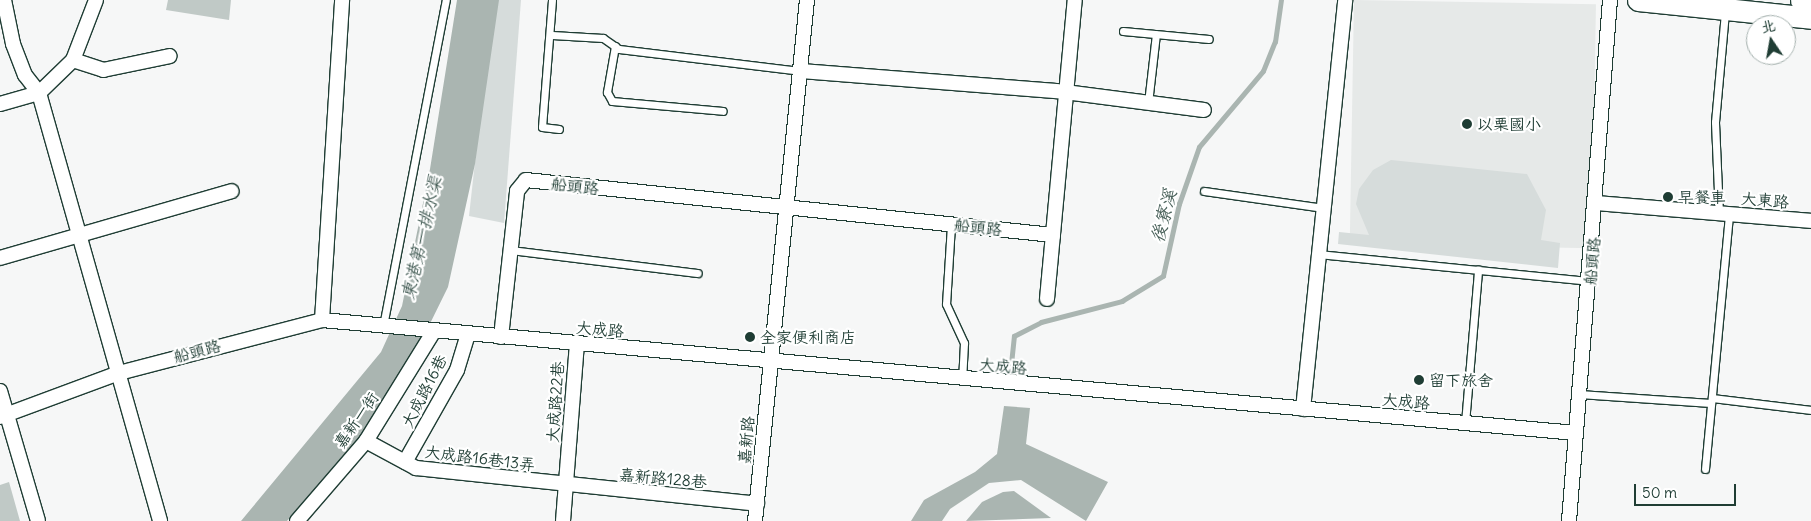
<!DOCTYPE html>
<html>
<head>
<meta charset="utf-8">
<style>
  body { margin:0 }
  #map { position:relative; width:1811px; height:521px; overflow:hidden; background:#f6f7f7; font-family:Delius,"LXGW WenKai TC",sans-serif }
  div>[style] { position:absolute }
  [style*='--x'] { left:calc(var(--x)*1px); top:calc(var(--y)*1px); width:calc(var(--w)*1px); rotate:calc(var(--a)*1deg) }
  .built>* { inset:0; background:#e6e9e8; transform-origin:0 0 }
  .green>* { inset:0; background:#d6dcdb }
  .water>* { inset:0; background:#aab5b1 }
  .stream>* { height:4.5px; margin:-2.25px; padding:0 2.25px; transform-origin:2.25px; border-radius:2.25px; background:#aab5b1 }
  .building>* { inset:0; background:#c0c9c6 }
  .roads { filter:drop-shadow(1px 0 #1f3d34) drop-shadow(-1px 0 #1f3d34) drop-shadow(0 1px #1f3d34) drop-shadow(0 -1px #1f3d34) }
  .lane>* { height:7px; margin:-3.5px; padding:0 3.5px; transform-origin:3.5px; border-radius:3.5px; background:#fff }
  .street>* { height:14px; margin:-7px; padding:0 7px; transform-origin:7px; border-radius:7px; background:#fff }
  .primary>* { height:21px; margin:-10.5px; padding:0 10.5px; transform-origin:10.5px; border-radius:10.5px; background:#fff }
  .dots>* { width:14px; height:14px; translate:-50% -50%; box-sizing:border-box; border:2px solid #fff; border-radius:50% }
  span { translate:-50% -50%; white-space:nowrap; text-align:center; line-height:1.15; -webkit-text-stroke:4.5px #fff; paint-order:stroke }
  .poi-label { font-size:16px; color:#1f3d34 }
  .left { translate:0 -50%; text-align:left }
  .street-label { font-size:16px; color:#1f3d34 }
  .water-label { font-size:18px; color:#49615a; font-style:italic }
  .north { position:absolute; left:1746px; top:15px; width:50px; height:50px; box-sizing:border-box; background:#fff; border:1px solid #a5b1ae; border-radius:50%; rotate:348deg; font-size:14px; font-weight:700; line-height:20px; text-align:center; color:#1f3d34 }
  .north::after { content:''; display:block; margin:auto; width:18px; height:22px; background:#1f3d34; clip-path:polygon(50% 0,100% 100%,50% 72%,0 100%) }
  .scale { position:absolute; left:1634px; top:484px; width:102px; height:22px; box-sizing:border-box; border:2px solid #1f3d34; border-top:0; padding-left:6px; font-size:15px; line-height:18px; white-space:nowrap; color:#1f3d34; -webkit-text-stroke:4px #fff; paint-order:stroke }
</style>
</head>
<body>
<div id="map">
  <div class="built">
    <div style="left:1354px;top:0;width:242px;height:244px;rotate:1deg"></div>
  </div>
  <div class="green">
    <div style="clip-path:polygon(493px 0,521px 0,504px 223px,469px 216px)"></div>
    <div style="clip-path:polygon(1391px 160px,1527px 174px,1546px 210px,1541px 240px,1560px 243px,1558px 268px,1338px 244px,1339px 232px,1369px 235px,1356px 204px,1359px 189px,1373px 170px)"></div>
  </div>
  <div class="water">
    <div style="clip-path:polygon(457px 0,499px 0,475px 164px,448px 287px,417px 350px,359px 442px,287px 521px,241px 521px,381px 352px,402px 306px,430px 169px)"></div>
    <div style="clip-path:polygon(1004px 406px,1030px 408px,1026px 444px,1108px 482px,1086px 521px,1021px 480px,989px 483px,950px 509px,942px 521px,911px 521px,924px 500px,975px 472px,997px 454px)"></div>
    <div style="clip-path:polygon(1014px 491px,1051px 518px,966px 521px,982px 502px,1003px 492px)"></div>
  </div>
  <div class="stream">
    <div style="--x:1011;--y:364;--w:28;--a:-84"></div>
    <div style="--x:1014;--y:336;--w:30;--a:-27"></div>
    <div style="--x:1041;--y:322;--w:84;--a:-14.5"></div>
    <div style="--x:1122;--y:301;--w:48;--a:-31.4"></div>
    <div style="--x:1163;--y:276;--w:74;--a:-77.5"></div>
    <div style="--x:1179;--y:204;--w:60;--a:-70.7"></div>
    <div style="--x:1199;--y:147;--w:99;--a:-49.9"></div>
    <div style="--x:1263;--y:71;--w:31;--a:-68"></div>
    <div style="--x:1275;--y:42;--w:42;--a:-81.9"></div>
  </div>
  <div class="building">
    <div style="clip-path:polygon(168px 0,231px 0,229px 20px,166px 10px)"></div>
    <div style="clip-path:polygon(9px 482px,20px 521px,0 521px,0 485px)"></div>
  </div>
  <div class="roads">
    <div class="lane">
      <div style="--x:552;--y:0;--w:127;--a:94.5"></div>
      <div style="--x:542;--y:127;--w:17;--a:7"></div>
      <div style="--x:1123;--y:31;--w:86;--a:5.3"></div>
      <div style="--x:552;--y:35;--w:51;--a:3.4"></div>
      <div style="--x:603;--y:38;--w:19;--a:35"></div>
      <div style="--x:619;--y:49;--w:182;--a:6.9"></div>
      <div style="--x:615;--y:46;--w:47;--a:99.9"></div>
      <div style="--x:607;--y:92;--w:10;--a:61"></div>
      <div style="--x:612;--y:101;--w:111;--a:5.1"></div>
      <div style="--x:1148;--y:103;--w:69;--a:-83.4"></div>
      <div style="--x:1204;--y:191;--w:121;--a:8.1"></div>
      <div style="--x:1719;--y:214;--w:92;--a:-92.5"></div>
      <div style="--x:1715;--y:122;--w:110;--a:-84.8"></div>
      <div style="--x:951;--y:225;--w:79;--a:93.6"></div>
      <div style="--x:946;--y:304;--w:43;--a:65.2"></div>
      <div style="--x:964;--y:343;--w:36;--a:93"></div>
      <div style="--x:510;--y:250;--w:189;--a:7"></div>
      <div style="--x:1319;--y:254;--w:272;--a:5.7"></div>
      <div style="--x:383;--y:326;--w:332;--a:-79.1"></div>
      <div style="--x:1579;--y:394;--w:132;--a:3.9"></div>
      <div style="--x:1712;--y:398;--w:100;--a:6.9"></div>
      <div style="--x:1465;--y:423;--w:154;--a:-85.1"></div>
      <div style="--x:1705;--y:469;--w:255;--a:-84.6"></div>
    </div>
    <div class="street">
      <div style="--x:4;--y:0;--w:45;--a:78.4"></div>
      <div style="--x:13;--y:44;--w:33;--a:69"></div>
      <div style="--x:25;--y:75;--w:23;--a:52"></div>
      <div style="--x:39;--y:93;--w:445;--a:74.2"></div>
      <div style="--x:73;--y:60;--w:32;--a:18"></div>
      <div style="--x:103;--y:70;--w:68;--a:-11.8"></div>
      <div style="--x:801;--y:71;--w:265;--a:4.5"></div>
      <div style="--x:1065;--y:92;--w:140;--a:7.4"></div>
      <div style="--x:0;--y:104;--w:41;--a:-15.8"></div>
      <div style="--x:39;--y:93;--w:47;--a:-44.1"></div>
      <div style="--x:73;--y:60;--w:64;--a:-69"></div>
      <div style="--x:1597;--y:203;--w:215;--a:4.8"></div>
      <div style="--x:0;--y:258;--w:241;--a:-16.1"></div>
      <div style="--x:1047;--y:299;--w:300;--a:-84.7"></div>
      <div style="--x:322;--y:320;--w:321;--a:-86.4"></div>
      <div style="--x:501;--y:337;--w:147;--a:-83.7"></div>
      <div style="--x:517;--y:191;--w:14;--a:-51"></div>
      <div style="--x:526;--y:180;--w:530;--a:5.96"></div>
      <div style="--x:0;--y:391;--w:135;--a:73.7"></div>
      <div style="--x:1303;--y:409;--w:411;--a:-84.1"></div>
      <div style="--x:0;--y:417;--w:127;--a:-20.3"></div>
      <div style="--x:119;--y:373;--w:210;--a:-14.6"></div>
      <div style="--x:322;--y:320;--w:1259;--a:5.15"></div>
      <div style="--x:366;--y:441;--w:57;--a:28.4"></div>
      <div style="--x:416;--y:468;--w:343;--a:6"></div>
      <div style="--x:405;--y:462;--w:106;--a:-60.5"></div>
      <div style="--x:457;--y:370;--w:38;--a:-73"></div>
      <div style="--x:297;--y:521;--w:106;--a:-49.2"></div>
      <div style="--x:366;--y:441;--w:129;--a:-58.3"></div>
      <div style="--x:563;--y:521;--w:177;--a:-85.5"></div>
      <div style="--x:755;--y:521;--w:524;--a:-84.3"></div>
      <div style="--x:1569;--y:521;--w:523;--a:-85.5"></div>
    </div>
    <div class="primary">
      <div style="--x:1638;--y:0;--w:174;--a:5.9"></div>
      <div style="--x:1801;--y:0;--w:10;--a:6"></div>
    </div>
  </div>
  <div class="dots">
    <div style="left:1467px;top:124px;background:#1f3d34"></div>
    <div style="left:1668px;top:197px;background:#1f3d34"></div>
    <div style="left:750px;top:337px;background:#1f3d34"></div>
    <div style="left:1419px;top:380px;background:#1f3d34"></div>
  </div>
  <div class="poi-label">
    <span class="left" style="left:1477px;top:124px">以栗國小</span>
    <span class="left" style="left:1678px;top:197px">早餐車</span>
    <span class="left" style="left:760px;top:337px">全家便利商店</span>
    <span class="left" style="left:1429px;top:380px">留下旅舍</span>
  </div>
  <div class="street-label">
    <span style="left:575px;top:186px;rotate:6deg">船頭路</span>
    <span style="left:1765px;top:200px;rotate:5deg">大東路</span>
    <span style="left:978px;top:227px;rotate:6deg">船頭路</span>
    <span style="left:1592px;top:261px;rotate:-85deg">船頭路</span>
    <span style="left:600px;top:329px;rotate:5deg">大成路</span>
    <span style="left:197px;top:351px;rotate:-15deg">船頭路</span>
    <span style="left:1003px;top:366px;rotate:5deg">大成路</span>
    <span style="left:424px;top:391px;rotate:-63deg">大成路16巷</span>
    <span style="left:1406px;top:401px;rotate:5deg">大成路</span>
    <span style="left:555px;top:402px;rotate:-86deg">大成路22巷</span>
    <span style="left:356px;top:420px;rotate:-55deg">嘉新一街</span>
    <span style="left:746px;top:440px;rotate:-85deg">嘉新路</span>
    <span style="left:480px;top:458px;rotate:7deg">大成路16巷13弄</span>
    <span style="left:663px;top:478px;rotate:5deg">嘉新路128巷</span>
  </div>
  <div class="water-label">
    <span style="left:1164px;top:216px;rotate:-75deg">後寮溪</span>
    <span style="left:422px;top:238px;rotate:-77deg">東港第一排水渠</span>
  </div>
  <div class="north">北</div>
  <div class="scale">50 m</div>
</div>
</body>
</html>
